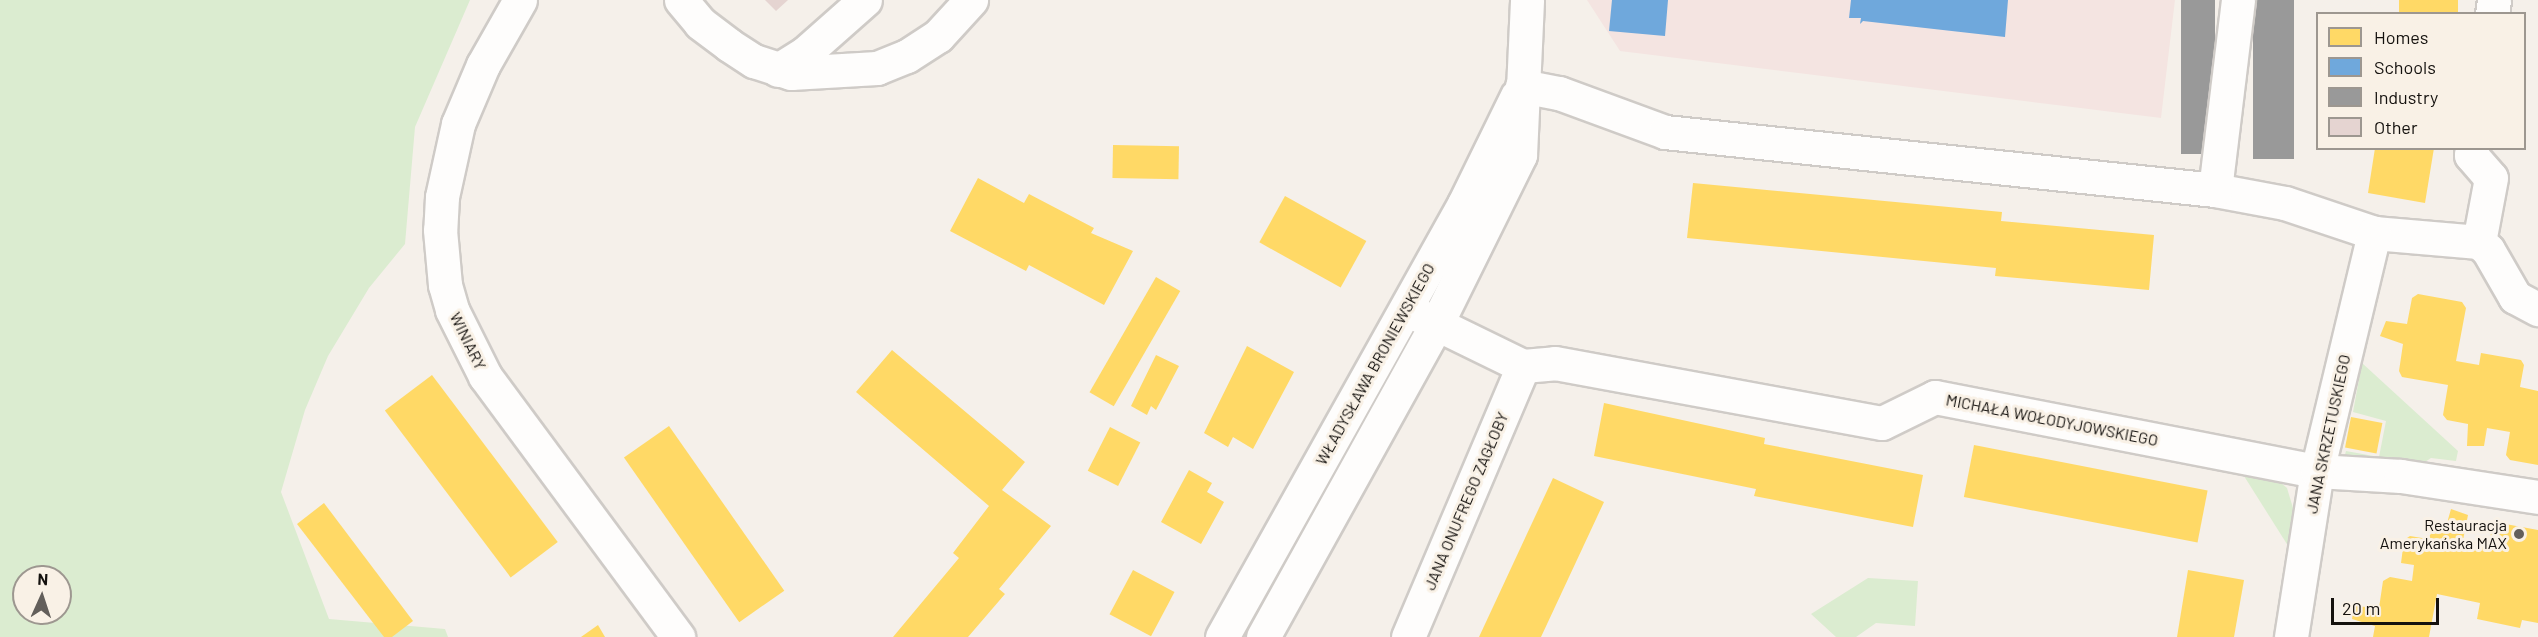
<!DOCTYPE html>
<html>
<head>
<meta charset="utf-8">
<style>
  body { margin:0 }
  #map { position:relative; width:2538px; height:637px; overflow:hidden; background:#f5f0ea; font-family:Barlow,sans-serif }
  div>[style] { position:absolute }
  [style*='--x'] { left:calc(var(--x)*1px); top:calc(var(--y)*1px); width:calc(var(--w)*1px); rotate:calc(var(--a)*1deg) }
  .education>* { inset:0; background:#f4e4e1 }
  .green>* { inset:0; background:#dbecd0 }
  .homes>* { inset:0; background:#ffd966; transform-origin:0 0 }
  .schools>* { inset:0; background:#6fa8dc }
  .industry>* { inset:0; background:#999; transform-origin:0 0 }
  .building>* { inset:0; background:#e5d4d1 }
  .roads { filter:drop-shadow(2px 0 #cfcbc7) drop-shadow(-2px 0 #cfcbc7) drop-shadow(0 2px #cfcbc7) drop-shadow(0 -2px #cfcbc7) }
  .minor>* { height:33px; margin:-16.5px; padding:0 16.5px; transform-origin:16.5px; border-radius:16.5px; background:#fefdfc }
  .dots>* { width:16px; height:16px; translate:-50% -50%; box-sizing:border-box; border:3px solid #f9f1e6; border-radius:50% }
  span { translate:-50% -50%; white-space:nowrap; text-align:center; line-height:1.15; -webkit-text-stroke:6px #f9f1e6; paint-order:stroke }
  .street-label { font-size:16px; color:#14110e }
  .poi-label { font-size:16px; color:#14110e }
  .right { translate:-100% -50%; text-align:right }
  .legend { position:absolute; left:2316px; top:12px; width:210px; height:138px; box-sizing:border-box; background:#f9f1e6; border:2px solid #9d9790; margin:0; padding:8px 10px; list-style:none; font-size:18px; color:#14110e }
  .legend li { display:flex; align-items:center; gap:12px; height:30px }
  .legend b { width:30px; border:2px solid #9d9790 }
  .north { position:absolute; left:12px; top:565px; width:60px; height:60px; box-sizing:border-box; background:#f9f1e6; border:2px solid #9d9790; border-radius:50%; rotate:3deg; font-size:16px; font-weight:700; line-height:24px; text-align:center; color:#14110e }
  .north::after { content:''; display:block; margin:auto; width:21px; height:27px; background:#635f5b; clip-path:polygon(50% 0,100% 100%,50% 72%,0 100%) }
  .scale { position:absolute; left:2331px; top:598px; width:108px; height:27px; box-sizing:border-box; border:3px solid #14110e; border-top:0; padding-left:8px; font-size:18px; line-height:21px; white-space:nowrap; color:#14110e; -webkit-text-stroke:4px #f9f1e6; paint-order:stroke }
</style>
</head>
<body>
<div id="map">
  <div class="education">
    <div style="clip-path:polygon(1587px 0,2175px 0,2161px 118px,1620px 51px)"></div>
  </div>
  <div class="green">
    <div style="clip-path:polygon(evenodd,0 0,470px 0,415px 127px,405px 244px,369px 288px,328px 356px,305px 410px,281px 492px,329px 619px,445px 629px,448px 637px,0 637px,0 0,24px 577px,60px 577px,60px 613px,24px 613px,24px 577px)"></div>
    <div style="clip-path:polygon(2362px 363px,2458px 451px,2456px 461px,2431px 458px,2425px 462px,2355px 462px,2344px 458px,2346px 451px,2379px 457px,2386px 421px,2353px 412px)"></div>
    <div style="clip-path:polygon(2244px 476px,2275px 478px,2287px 488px,2293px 508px,2290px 549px)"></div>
    <div style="clip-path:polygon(1868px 578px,1918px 581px,1915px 626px,1876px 623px,1856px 637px,1836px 637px,1811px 614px)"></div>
  </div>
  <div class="homes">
    <div style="left:2399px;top:0;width:59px;height:14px"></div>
    <div style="left:1113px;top:145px;width:66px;height:33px;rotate:1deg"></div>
    <div style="clip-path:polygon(2375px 148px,2434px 148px,2425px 203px,2368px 193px)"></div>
    <div style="clip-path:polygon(978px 178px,1024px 203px,1029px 194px,1094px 228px,1091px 233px,1133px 251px,1104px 305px,1029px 265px,1026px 271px,950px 231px)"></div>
    <div style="clip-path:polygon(1693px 183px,2002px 212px,2001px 221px,2154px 235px,2149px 290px,1995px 276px,1996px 268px,1687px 238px)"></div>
    <div style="left:1285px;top:196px;width:93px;height:53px;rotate:29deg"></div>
    <div style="left:1156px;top:277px;width:28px;height:133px;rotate:30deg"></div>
    <div style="clip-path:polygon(2418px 294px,2462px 302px,2466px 308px,2456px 361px,2479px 365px,2481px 353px,2521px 360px,2524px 365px,2520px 387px,2538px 391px,2538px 465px,2510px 460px,2506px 455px,2510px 432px,2487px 428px,2484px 446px,2467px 446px,2468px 424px,2447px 420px,2443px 415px,2448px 385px,2402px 377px,2399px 371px,2403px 344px,2380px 336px,2386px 321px,2407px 324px,2412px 298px)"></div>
    <div style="clip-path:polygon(1247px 346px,1294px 372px,1253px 449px,1233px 437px,1228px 447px,1204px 433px)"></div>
    <div style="clip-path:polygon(892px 350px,1025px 462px,1002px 490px,1051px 526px,999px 589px,1005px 594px,968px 637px,893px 637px,959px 558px,953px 553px,989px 506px,856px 392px)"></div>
    <div style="clip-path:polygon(1156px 355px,1179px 366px,1156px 410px,1151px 406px,1147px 415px,1131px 406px)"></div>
    <div style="left:432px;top:375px;width:209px;height:59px;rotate:53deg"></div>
    <div style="clip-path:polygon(1604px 403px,1765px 438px,1764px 444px,1923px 475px,1913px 527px,1754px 496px,1756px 489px,1594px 456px)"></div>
    <div style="left:2351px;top:417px;width:32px;height:31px;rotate:11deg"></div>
    <div style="left:669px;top:426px;width:201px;height:55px;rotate:55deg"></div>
    <div style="left:1110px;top:427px;width:34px;height:49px;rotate:27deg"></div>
    <div style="left:1974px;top:445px;width:238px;height:53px;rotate:11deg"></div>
    <div style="clip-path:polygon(1189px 470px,1212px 483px,1207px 492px,1224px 502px,1201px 544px,1161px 522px)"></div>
    <div style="clip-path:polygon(1553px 478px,1604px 502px,1541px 637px,1479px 637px)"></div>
    <div style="clip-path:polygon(324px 503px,413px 621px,392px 637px,384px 637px,297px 524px)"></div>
    <div style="clip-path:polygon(2451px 509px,2468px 515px,2463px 540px,2489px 545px,2492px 527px,2500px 523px,2538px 530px,2538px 623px,2522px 620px,2520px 628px,2477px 619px,2480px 603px,2437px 594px,2429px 637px,2373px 637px,2375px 626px,2352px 619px,2354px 606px,2379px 608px,2383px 581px,2390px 577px,2412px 581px,2414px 565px,2401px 563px,2404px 540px,2410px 536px,2428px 539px,2434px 528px,2445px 530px)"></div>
    <div style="left:1133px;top:570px;width:47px;height:50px;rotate:28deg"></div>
    <div style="clip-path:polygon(2188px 570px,2244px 580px,2234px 637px,2177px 637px)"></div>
    <div style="clip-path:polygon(598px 625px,605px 637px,581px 637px)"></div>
  </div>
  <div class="schools">
    <div style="clip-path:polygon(1612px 0,1668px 0,1665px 36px,1609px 31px)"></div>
    <div style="clip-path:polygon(1851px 0,2008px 0,2005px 37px,1863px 21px,1860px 24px,1861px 18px,1849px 18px)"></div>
  </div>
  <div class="industry">
    <div style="left:2181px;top:0;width:34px;height:154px"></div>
    <div style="left:2253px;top:0;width:41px;height:159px"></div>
  </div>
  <div class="building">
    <div style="clip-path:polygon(765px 0,788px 0,776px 11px)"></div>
  </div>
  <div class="roads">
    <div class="minor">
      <div style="--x:520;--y:0;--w:75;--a:119.6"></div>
      <div style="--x:483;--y:65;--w:64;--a:113"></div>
      <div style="--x:458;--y:124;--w:75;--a:102.4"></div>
      <div style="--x:442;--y:197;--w:33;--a:93"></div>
      <div style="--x:440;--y:230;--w:55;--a:84.8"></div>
      <div style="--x:445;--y:285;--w:26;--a:74"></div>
      <div style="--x:452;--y:310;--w:74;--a:63.4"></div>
      <div style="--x:485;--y:376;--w:325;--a:53.5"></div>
      <div style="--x:681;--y:0;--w:30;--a:50"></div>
      <div style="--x:700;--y:23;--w:36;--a:37"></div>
      <div style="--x:729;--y:45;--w:30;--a:33"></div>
      <div style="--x:754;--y:61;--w:39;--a:18"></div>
      <div style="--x:791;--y:73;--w:86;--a:-3.3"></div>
      <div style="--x:877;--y:68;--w:32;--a:-22"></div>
      <div style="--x:907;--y:56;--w:37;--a:-33"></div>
      <div style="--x:938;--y:36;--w:49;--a:-47.5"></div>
      <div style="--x:2492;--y:14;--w:14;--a:-82"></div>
      <div style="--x:778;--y:70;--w:32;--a:-32"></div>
      <div style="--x:805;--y:53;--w:80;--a:-41.5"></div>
      <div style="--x:1522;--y:86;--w:38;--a:11"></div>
      <div style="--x:1559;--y:93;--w:113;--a:20.2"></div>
      <div style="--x:1665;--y:132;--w:553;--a:6.02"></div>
      <div style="--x:2215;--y:190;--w:71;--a:10.5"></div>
      <div style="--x:2285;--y:203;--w:94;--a:18.6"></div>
      <div style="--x:2374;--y:233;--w:105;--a:4.9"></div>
      <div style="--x:2479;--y:242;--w:12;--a:42"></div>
      <div style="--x:2488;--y:250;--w:54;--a:60.1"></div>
      <div style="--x:2515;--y:297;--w:26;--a:28"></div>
      <div style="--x:2472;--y:148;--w:7;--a:98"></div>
      <div style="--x:2471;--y:155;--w:30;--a:49"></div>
      <div style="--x:2491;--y:178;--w:65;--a:100.6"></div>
      <div style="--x:2215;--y:190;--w:191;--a:-83.1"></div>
      <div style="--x:1406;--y:309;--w:130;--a:26"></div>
      <div style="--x:1523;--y:366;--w:32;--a:-5"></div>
      <div style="--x:1555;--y:363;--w:332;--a:10.4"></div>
      <div style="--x:1882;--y:423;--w:59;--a:-26.1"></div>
      <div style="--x:1935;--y:397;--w:389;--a:11"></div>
      <div style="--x:2317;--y:471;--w:84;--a:3.4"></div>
      <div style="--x:2401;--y:476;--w:139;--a:8.7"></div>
      <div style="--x:1222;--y:637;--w:496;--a:-60.8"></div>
      <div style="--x:1464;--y:204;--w:120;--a:-63.9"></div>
      <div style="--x:1263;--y:637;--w:357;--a:-61"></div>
      <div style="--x:1436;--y:325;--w:190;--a:-63.7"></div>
      <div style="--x:1520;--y:155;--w:155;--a:-87.4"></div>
      <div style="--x:1408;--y:637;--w:294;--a:-67"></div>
      <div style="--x:2291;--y:637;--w:168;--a:-81.1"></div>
      <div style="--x:2317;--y:471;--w:245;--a:-76.5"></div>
    </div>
  </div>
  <div class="dots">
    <div style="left:2519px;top:534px;background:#635f5b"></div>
  </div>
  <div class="street-label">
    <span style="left:468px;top:341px;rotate:64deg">WINIARY</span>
    <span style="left:1375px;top:364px;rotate:-61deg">WŁADYSŁAWA BRONIEWSKIEGO</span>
    <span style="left:2052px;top:420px;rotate:11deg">MICHAŁA WOŁODYJOWSKIEGO</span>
    <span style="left:2328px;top:434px;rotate:-78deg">JANA SKRZETUSKIEGO</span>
    <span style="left:1466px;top:501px;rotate:-67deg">JANA ONUFREGO ZAGŁOBY</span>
  </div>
  <div class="poi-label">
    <span class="right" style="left:2507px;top:534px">Restauracja<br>Amerykańska MAX</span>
  </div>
  <ul class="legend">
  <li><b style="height:16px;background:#ffd966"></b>Homes</li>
  <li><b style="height:16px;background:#6fa8dc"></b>Schools</li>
  <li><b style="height:16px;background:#999"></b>Industry</li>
  <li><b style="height:16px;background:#e5d4d1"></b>Other</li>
  </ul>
  <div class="north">N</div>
  <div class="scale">20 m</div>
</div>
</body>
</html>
